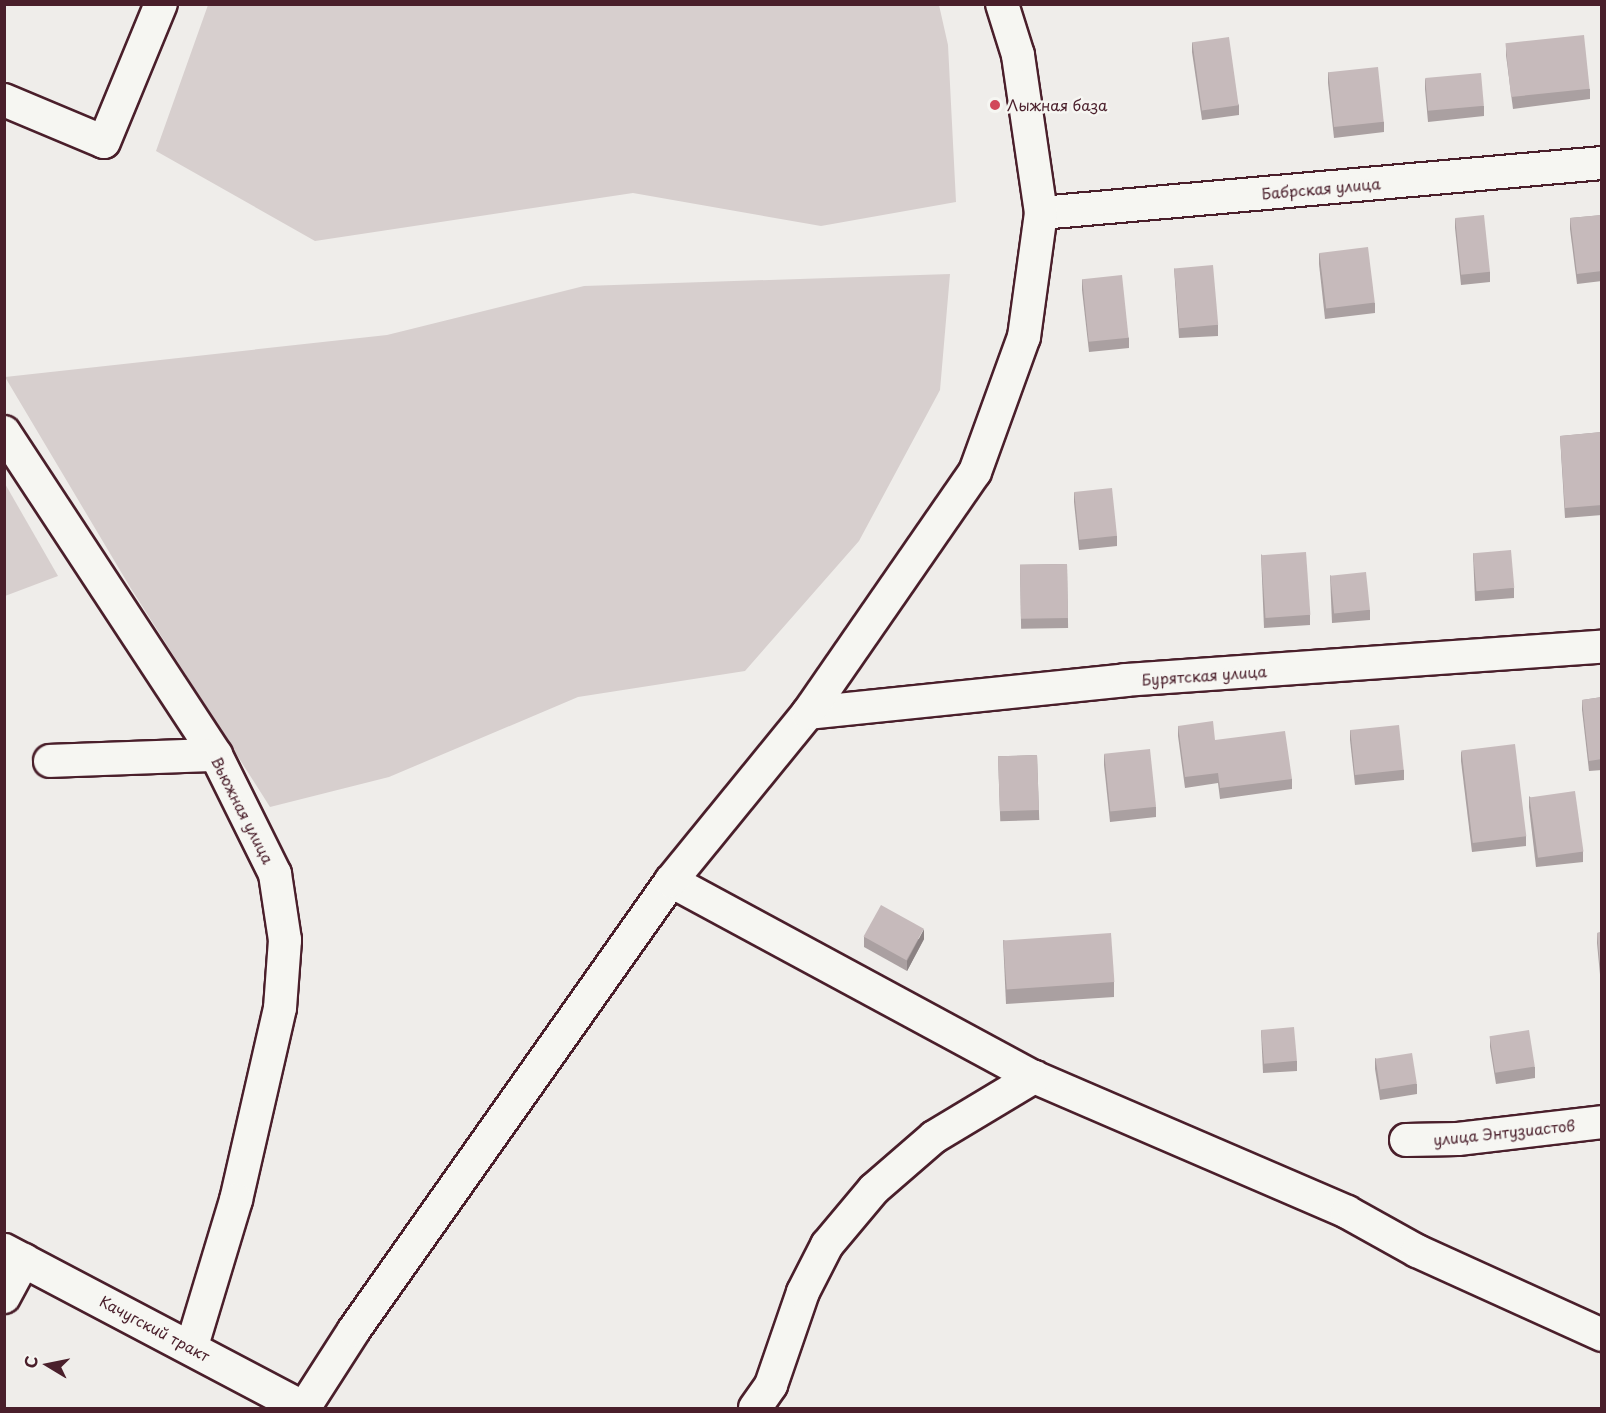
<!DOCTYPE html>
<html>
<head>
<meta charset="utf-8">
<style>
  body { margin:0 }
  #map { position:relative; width:1606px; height:1413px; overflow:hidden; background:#efedea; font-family:"Playpen Sans",sans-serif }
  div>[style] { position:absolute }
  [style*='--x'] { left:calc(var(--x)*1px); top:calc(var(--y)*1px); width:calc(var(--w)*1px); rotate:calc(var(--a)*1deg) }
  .green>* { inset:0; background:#d7cfce }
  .roads { filter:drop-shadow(2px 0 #4a1f2b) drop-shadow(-2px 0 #4a1f2b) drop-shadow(0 2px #4a1f2b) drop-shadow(0 -2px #4a1f2b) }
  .minor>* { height:32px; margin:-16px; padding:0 16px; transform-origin:16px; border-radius:16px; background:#f6f6f2 }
  .major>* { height:33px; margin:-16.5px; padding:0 16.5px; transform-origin:16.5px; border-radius:16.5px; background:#f6f6f2 }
  .wall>* { inset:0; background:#aaa0a1; transform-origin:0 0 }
  .shaded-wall>* { inset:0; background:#8b8283 }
  .building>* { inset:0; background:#c6babb; transform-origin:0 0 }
  .dots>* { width:16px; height:16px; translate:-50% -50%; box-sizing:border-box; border:3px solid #f6f6f2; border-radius:50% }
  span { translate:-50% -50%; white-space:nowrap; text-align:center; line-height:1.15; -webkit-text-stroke:5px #f6f6f2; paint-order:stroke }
  .poi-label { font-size:15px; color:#4a1f2b }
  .left { translate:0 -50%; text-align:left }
  .street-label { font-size:15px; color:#4a1f2b }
  .frame { position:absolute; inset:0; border:6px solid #4a1f2b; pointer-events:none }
  .north { position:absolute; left:18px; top:1335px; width:60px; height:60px; -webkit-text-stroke:4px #f6f6f2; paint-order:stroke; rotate:280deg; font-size:16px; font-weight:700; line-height:24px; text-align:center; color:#4a1f2b }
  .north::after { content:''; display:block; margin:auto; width:21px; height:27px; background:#4a1f2b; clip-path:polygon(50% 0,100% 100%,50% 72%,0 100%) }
</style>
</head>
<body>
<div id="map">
  <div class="green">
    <div style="clip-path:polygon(208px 5px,939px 5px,948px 45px,956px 202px,821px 226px,633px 193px,315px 241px,156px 151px)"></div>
    <div style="clip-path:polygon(950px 274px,940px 390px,859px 541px,745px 671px,578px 697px,389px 777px,270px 807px,130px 587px,5px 377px,387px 335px,584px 286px)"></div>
    <div style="clip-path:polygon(4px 482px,58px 576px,5px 596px,4px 596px)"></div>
  </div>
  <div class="roads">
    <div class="minor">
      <div style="--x:4;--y:100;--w:108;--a:22.8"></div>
      <div style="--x:104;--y:142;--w:149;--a:-67.6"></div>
      <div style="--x:1041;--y:213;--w:563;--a:-5.09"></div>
      <div style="--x:4;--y:432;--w:386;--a:56.7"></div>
      <div style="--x:216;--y:755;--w:133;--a:63.6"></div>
      <div style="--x:275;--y:874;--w:67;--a:81.4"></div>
      <div style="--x:285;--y:940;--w:68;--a:94.2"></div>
      <div style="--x:280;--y:1008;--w:197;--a:102.9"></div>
      <div style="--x:236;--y:1200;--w:152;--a:106.8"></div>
      <div style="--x:808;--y:713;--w:319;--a:-5.9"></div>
      <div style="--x:1125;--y:680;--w:478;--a:-4"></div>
      <div style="--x:50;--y:761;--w:166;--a:-2.1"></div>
      <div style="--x:671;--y:881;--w:413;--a:28.4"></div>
      <div style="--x:1034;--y:1077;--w:341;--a:23.3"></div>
      <div style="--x:1347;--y:1212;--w:80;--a:29.1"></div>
      <div style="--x:1417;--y:1251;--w:203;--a:24.4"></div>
      <div style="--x:1406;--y:1140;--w:52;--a:-1.1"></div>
      <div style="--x:1458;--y:1139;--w:145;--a:-6.7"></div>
      <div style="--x:4;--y:1297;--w:42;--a:-61.6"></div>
      <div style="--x:304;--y:1408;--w:93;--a:-57.3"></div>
      <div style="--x:354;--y:1330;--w:550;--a:-54.78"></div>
      <div style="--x:671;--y:881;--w:217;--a:-50.8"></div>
      <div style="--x:808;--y:713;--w:293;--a:-55.3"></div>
      <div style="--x:975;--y:472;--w:144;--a:-70.1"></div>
      <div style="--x:1024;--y:337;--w:125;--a:-82.2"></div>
      <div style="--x:1041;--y:213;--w:160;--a:-98.3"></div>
      <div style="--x:1018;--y:55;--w:53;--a:-107.4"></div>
      <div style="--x:755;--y:1408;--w:28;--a:-55"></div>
      <div style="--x:771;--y:1385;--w:98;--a:-71"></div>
      <div style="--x:803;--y:1292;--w:53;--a:-62.9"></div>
      <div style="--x:827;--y:1245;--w:73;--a:-50"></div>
      <div style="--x:874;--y:1189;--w:79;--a:-40.9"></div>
      <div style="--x:934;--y:1137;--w:117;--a:-31"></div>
    </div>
    <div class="major">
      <div style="--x:4;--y:1250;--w:339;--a:27.8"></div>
    </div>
  </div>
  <div class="wall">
    <div style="clip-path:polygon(1192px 42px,1239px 105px,1239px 115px,1202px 120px,1192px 52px)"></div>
    <div style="clip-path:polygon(1506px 45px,1590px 89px,1590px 99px,1513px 109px,1506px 55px)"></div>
    <div style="clip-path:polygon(1328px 72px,1384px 122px,1384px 132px,1334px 138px,1328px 83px)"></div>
    <div style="clip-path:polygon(1425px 79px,1484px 106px,1484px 116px,1428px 122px,1425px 89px)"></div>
    <div style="clip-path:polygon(1602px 215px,1602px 281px,1577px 284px,1570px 229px,1570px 218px)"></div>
    <div style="clip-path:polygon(1455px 218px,1490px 272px,1490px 282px,1461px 285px,1455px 228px)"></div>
    <div style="clip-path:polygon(1319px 253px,1375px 303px,1375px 313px,1325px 319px,1319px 264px)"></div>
    <div style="clip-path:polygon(1174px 268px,1218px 325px,1218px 336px,1179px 338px)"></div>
    <div style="clip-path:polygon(1082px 279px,1129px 338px,1129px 348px,1089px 352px,1082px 290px)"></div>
    <div style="clip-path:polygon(1602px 432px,1602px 515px,1565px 518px,1560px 436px)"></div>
    <div style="clip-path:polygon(1074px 492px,1117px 536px,1117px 546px,1079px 550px,1074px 502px)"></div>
    <div style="clip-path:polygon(1473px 553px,1514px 588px,1514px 598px,1475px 601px)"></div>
    <div style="clip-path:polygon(1261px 554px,1310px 615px,1310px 625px,1264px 628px)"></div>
    <div style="left:1067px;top:564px;width:64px;height:47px;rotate:89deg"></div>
    <div style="clip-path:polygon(1330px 575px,1370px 610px,1370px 620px,1332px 623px)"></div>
    <div style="clip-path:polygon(1602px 697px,1602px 770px,1589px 771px,1582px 710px,1582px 700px)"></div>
    <div style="clip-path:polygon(1178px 726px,1215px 740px,1292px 779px,1292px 789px,1220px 799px,1218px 783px,1185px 788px,1178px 736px)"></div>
    <div style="clip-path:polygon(1350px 730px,1404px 770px,1404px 780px,1355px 785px,1350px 740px)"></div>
    <div style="clip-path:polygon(1461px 751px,1526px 836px,1526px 846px,1472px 852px,1461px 761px)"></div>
    <div style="clip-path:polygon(1104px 754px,1156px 807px,1156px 817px,1110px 822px,1104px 765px)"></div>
    <div style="left:1037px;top:755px;width:65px;height:39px;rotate:88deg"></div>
    <div style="clip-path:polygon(1529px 796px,1583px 851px,1583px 862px,1536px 867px,1529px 807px)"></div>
    <div style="clip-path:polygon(1602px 932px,1601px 985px,1597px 943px,1597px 933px)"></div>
    <div style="clip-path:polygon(864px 937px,924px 939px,907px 971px,864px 947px)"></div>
    <div style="clip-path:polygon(1003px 940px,1114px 982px,1114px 997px,1006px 1004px)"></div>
    <div style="clip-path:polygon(1261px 1030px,1297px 1061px,1297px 1071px,1263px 1073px)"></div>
    <div style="clip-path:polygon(1490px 1037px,1535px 1067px,1535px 1078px,1496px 1084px,1490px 1047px)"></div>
    <div style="clip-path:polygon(1375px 1058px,1417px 1084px,1417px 1094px,1380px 1100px,1375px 1069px)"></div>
  </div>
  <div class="shaded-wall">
    <div style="clip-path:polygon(6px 774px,6px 784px,4px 785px,4px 775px)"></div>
    <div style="clip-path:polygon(924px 929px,924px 939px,907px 971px,907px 961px)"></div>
  </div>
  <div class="building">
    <div style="left:1584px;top:35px;width:54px;height:79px;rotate:84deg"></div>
    <div style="left:1229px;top:37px;width:69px;height:37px;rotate:82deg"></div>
    <div style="left:1378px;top:67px;width:55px;height:50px;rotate:84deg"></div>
    <div style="left:1481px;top:73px;width:33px;height:56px;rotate:85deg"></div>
    <div style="left:1484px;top:215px;width:57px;height:29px;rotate:84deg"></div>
    <div style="clip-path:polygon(1602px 215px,1602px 271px,1577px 274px,1570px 218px)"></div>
    <div style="left:1368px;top:247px;width:56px;height:49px;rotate:83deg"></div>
    <div style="left:1213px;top:265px;width:60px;height:39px;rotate:85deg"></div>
    <div style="left:1122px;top:275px;width:63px;height:40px;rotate:84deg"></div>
    <div style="clip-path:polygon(1602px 432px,1602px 505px,1565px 508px,1560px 436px)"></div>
    <div style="left:1112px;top:488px;width:48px;height:38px;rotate:84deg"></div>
    <div style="left:1511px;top:550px;width:38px;height:38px;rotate:85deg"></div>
    <div style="left:1306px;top:552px;width:63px;height:45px;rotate:86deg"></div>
    <div style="left:1067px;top:564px;width:54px;height:47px;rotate:89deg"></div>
    <div style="left:1366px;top:572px;width:38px;height:36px;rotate:84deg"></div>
    <div style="clip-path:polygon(1602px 697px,1602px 759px,1589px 761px,1582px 700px)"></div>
    <div style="clip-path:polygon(1213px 721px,1215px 740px,1285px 731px,1292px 779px,1220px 788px,1218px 773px,1185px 777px,1178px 726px)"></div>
    <div style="left:1399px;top:725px;width:45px;height:49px;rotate:84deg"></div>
    <div style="left:1515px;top:744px;width:93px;height:54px;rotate:83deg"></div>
    <div style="left:1150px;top:749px;width:58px;height:46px;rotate:84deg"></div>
    <div style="left:1037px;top:755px;width:55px;height:39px;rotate:88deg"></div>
    <div style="left:1575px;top:791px;width:61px;height:46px;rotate:82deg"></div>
    <div style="left:881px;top:905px;width:49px;height:36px;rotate:29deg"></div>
    <div style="clip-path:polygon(1602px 932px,1602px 975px,1601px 975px,1597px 933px)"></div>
    <div style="left:1111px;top:933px;width:49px;height:108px;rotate:86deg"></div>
    <div style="left:1294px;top:1027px;width:34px;height:33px;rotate:85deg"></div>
    <div style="left:1529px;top:1030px;width:37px;height:40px;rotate:81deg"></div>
    <div style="left:1412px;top:1053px;width:31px;height:37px;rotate:81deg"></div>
  </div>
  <div class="dots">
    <div style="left:995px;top:105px;background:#d1495b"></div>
  </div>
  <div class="poi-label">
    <span class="left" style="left:1007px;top:105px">Лыжная база</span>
  </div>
  <div class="street-label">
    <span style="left:1321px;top:188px;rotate:-5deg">Бабрская улица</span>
    <span style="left:1204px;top:675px;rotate:-4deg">Бурятская улица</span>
    <span style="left:243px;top:810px;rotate:63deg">Вьюжная улица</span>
    <span style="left:1504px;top:1132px;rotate:-6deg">улица Энтузиастов</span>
    <span style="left:155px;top:1328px;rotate:28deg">Качугский тракт</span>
  </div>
  <div class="frame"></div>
  <div class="north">С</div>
</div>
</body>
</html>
